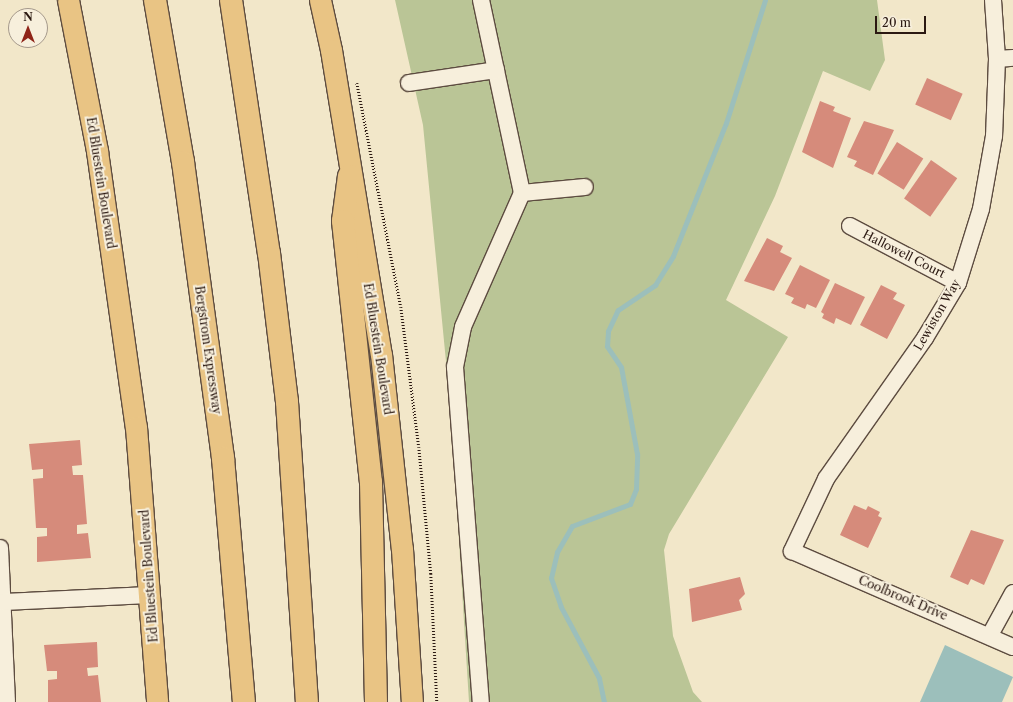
<!DOCTYPE html>
<html>
<head>
<meta charset="utf-8">
<style>
  body { margin:0 }
  #map { position:relative; width:1013px; height:702px; overflow:hidden; background:#f2e7c9; font-family:"Libre Caslon Text",serif }
  div>[style] { position:absolute }
  [style*='--x'] { left:calc(var(--x)*1px); top:calc(var(--y)*1px); width:calc(var(--w)*1px); rotate:calc(var(--a)*1deg) }
  .green>* { inset:0; background:#bac596 }
  .water>* { inset:0; background:#9cbfbb }
  .stream>* { height:5px; margin:-2.5px; padding:0 2.5px; transform-origin:2.5px; border-radius:2.5px; background:#9cbfbb }
  .building>* { inset:0; background:#d68b7b; transform-origin:0 0 }
  .path>* { height:2.5px; margin-top:-1.25px; transform-origin:0; background:repeating-linear-gradient(90deg,#2b1912 0 1px,transparent 0 3px) }
  .roads { filter:drop-shadow(1px 0 #5d4c40) drop-shadow(-1px 0 #5d4c40) drop-shadow(0 1px #5d4c40) drop-shadow(0 -1px #5d4c40) }
  .minor>* { height:16px; margin:-8px; padding:0 8px; transform-origin:8px; border-radius:8px; background:#f7efdc }
  .major>* { height:21px; margin:-10.5px; padding:0 10.5px; transform-origin:10.5px; border-radius:10.5px; background:#e9c484 }
  .highway>* { height:22px; margin:-11px; padding:0 11px; transform-origin:11px; border-radius:11px; background:#e9c484 }
  span { translate:-50% -50%; white-space:nowrap; text-align:center; line-height:1.15; -webkit-text-stroke:4px #f7efdc; paint-order:stroke }
  .street-label { font-size:12px; color:#2b1912 }
  .north { position:absolute; left:8px; top:8px; width:40px; height:40px; box-sizing:border-box; background:#f7efdc; border:1px solid #a5998b; border-radius:50%; rotate:0deg; font-size:11px; font-weight:700; line-height:16px; text-align:center; color:#2b1912 }
  .north::after { content:''; display:block; margin:auto; width:14px; height:18px; background:#8f2418; clip-path:polygon(50% 0,100% 100%,50% 72%,0 100%) }
  .scale { position:absolute; left:875px; top:16px; width:51px; height:18px; box-sizing:border-box; border:2px solid #2b1912; border-top:0; padding-left:5px; font-size:12px; line-height:14px; white-space:nowrap; color:#2b1912; -webkit-text-stroke:3px #f7efdc; paint-order:stroke }
</style>
</head>
<body>
<div id="map">
  <div class="green">
    <div style="clip-path:polygon(395px 0,877px 0,885px 60px,870px 91px,823px 71px,775px 196px,726px 300px,788px 337px,669px 534px,664px 550px,673px 636px,693px 692px,702px 702px,469px 702px,451px 413px,423px 125px)"></div>
  </div>
  <div class="water">
    <div style="clip-path:polygon(945px 645px,1013px 677px,1002px 702px,920px 702px)"></div>
  </div>
  <div class="stream">
    <div style="--x:604;--y:702;--w:25;--a:-102"></div>
    <div style="--x:599;--y:678;--w:81;--a:-118.2"></div>
    <div style="--x:561;--y:607;--w:31;--a:-109"></div>
    <div style="--x:551;--y:578;--w:27;--a:-77"></div>
    <div style="--x:557;--y:552;--w:30;--a:-60"></div>
    <div style="--x:572;--y:526;--w:62;--a:-20.8"></div>
    <div style="--x:630;--y:504;--w:16;--a:-68"></div>
    <div style="--x:636;--y:489;--w:35;--a:-88"></div>
    <div style="--x:637;--y:454;--w:88;--a:-100.4"></div>
    <div style="--x:621;--y:367;--w:25;--a:-124"></div>
    <div style="--x:607;--y:346;--w:15;--a:-86"></div>
    <div style="--x:608;--y:331;--w:23;--a:-65"></div>
    <div style="--x:618;--y:310;--w:45;--a:-34"></div>
    <div style="--x:655;--y:285;--w:34;--a:-58"></div>
    <div style="--x:673;--y:256;--w:143;--a:-68.3"></div>
    <div style="--x:726;--y:123;--w:129;--a:-72.4"></div>
  </div>
  <div class="building">
    <div style="left:927px;top:78px;width:39px;height:29px;rotate:24deg"></div>
    <div style="clip-path:polygon(820px 101px,835px 107px,833px 111px,851px 118px,833px 168px,802px 152px)"></div>
    <div style="clip-path:polygon(864px 121px,894px 130px,873px 175px,854px 166px,857px 161px,847px 157px)"></div>
    <div style="left:897px;top:142px;width:31px;height:37px;rotate:32deg"></div>
    <div style="left:931px;top:160px;width:32px;height:47px;rotate:35deg"></div>
    <div style="clip-path:polygon(767px 238px,783px 246px,780px 252px,792px 258px,774px 291px,744px 281px)"></div>
    <div style="clip-path:polygon(800px 265px,830px 280px,816px 308px,807px 304px,805px 309px,791px 303px,794px 298px,785px 294px)"></div>
    <div style="clip-path:polygon(835px 283px,865px 297px,851px 325px,836px 318px,834px 324px,822px 318px,824px 314px,821px 312px)"></div>
    <div style="clip-path:polygon(881px 285px,897px 293px,893px 299px,905px 305px,887px 339px,860px 325px)"></div>
    <div style="clip-path:polygon(80px 440px,82px 465px,72px 466px,73px 475px,83px 475px,87px 524px,77px 525px,77px 534px,88px 533px,91px 558px,37px 562px,37px 537px,47px 536px,47px 528px,36px 528px,33px 479px,43px 478px,43px 469px,32px 470px,29px 444px)"></div>
    <div style="clip-path:polygon(854px 505px,866px 510px,868px 506px,880px 512px,878px 516px,882px 518px,868px 548px,840px 535px)"></div>
    <div style="clip-path:polygon(971px 530px,1004px 540px,984px 585px,971px 579px,968px 585px,950px 577px)"></div>
    <div style="clip-path:polygon(740px 577px,745px 594px,739px 600px,742px 610px,692px 622px,689px 589px)"></div>
    <div style="clip-path:polygon(97px 642px,98px 667px,87px 668px,88px 676px,98px 675px,101px 702px,48px 702px,48px 680px,57px 679px,57px 671px,47px 671px,44px 645px)"></div>
  </div>
  <div class="path">
    <div style="--x:357;--y:83;--w:228;--a:78.9"></div>
    <div style="--x:401;--y:307;--w:141;--a:82.7"></div>
    <div style="--x:419;--y:447;--w:128;--a:84.6"></div>
    <div style="--x:431;--y:574;--w:128;--a:87.3"></div>
  </div>
  <div class="roads">
    <div class="minor">
      <div style="--x:481;--y:0;--w:197;--a:78"></div>
      <div style="--x:522;--y:193;--w:146;--a:113.8"></div>
      <div style="--x:463;--y:327;--w:41;--a:101.3"></div>
      <div style="--x:455;--y:367;--w:336;--a:85.6"></div>
      <div style="--x:993;--y:0;--w:59;--a:86.1"></div>
      <div style="--x:997;--y:59;--w:77;--a:92.2"></div>
      <div style="--x:994;--y:136;--w:74;--a:100.1"></div>
      <div style="--x:981;--y:209;--w:77;--a:107.3"></div>
      <div style="--x:958;--y:283;--w:64;--a:121"></div>
      <div style="--x:925;--y:338;--w:172;--a:125.1"></div>
      <div style="--x:826;--y:479;--w:80;--a:115.3"></div>
      <div style="--x:792;--y:551;--w:241;--a:23.5"></div>
      <div style="--x:997;--y:59;--w:16;--a:-4"></div>
      <div style="--x:409;--y:83;--w:88;--a:-8.5"></div>
      <div style="--x:522;--y:193;--w:63;--a:-5.4"></div>
      <div style="--x:850;--y:226;--w:122;--a:27.8"></div>
      <div style="--x:0;--y:548;--w:154;--a:87.4"></div>
      <div style="--x:2;--y:602;--w:149;--a:-2.7"></div>
      <div style="--x:990;--y:635;--w:48;--a:-61.3"></div>
    </div>
    <div class="major">
      <div style="--x:68;--y:0;--w:154;--a:79.1"></div>
      <div style="--x:97;--y:151;--w:279;--a:82"></div>
      <div style="--x:136;--y:427;--w:276;--a:85.6"></div>
      <div style="--x:320;--y:0;--w:51;--a:77.6"></div>
      <div style="--x:331;--y:50;--w:308;--a:80.7"></div>
      <div style="--x:381;--y:354;--w:196;--a:83.9"></div>
      <div style="--x:402;--y:549;--w:153;--a:86.3"></div>
    </div>
    <div class="highway">
      <div style="--x:155;--y:0;--w:164;--a:80.2"></div>
      <div style="--x:183;--y:162;--w:299;--a:82.3"></div>
      <div style="--x:223;--y:458;--w:245;--a:85.1"></div>
      <div style="--x:231;--y:0;--w:256;--a:81.5"></div>
      <div style="--x:269;--y:253;--w:150;--a:83.1"></div>
      <div style="--x:287;--y:402;--w:301;--a:86.2"></div>
      <div style="--x:349;--y:176;--w:45;--a:97.6"></div>
      <div style="--x:343;--y:221;--w:262;--a:83.9"></div>
      <div style="--x:371;--y:482;--w:220;--a:88.7"></div>
    </div>
  </div>
  <div class="street-label">
    <span style="left:101px;top:183px;rotate:81deg">Ed Bluestein Boulevard</span>
    <span style="left:904px;top:254px;rotate:27deg">Hallowell Court</span>
    <span style="left:937px;top:315px;rotate:-60deg">Lewiston Way</span>
    <span style="left:378px;top:349px;rotate:81deg">Ed Bluestein Boulevard</span>
    <span style="left:208px;top:350px;rotate:82deg">Bergstrom Expressway</span>
    <span style="left:149px;top:576px;rotate:-94deg">Ed Bluestein Boulevard</span>
    <span style="left:903px;top:598px;rotate:23deg">Coolbrook Drive</span>
  </div>
  <div class="north">N</div>
  <div class="scale">20 m</div>
</div>
</body>
</html>
